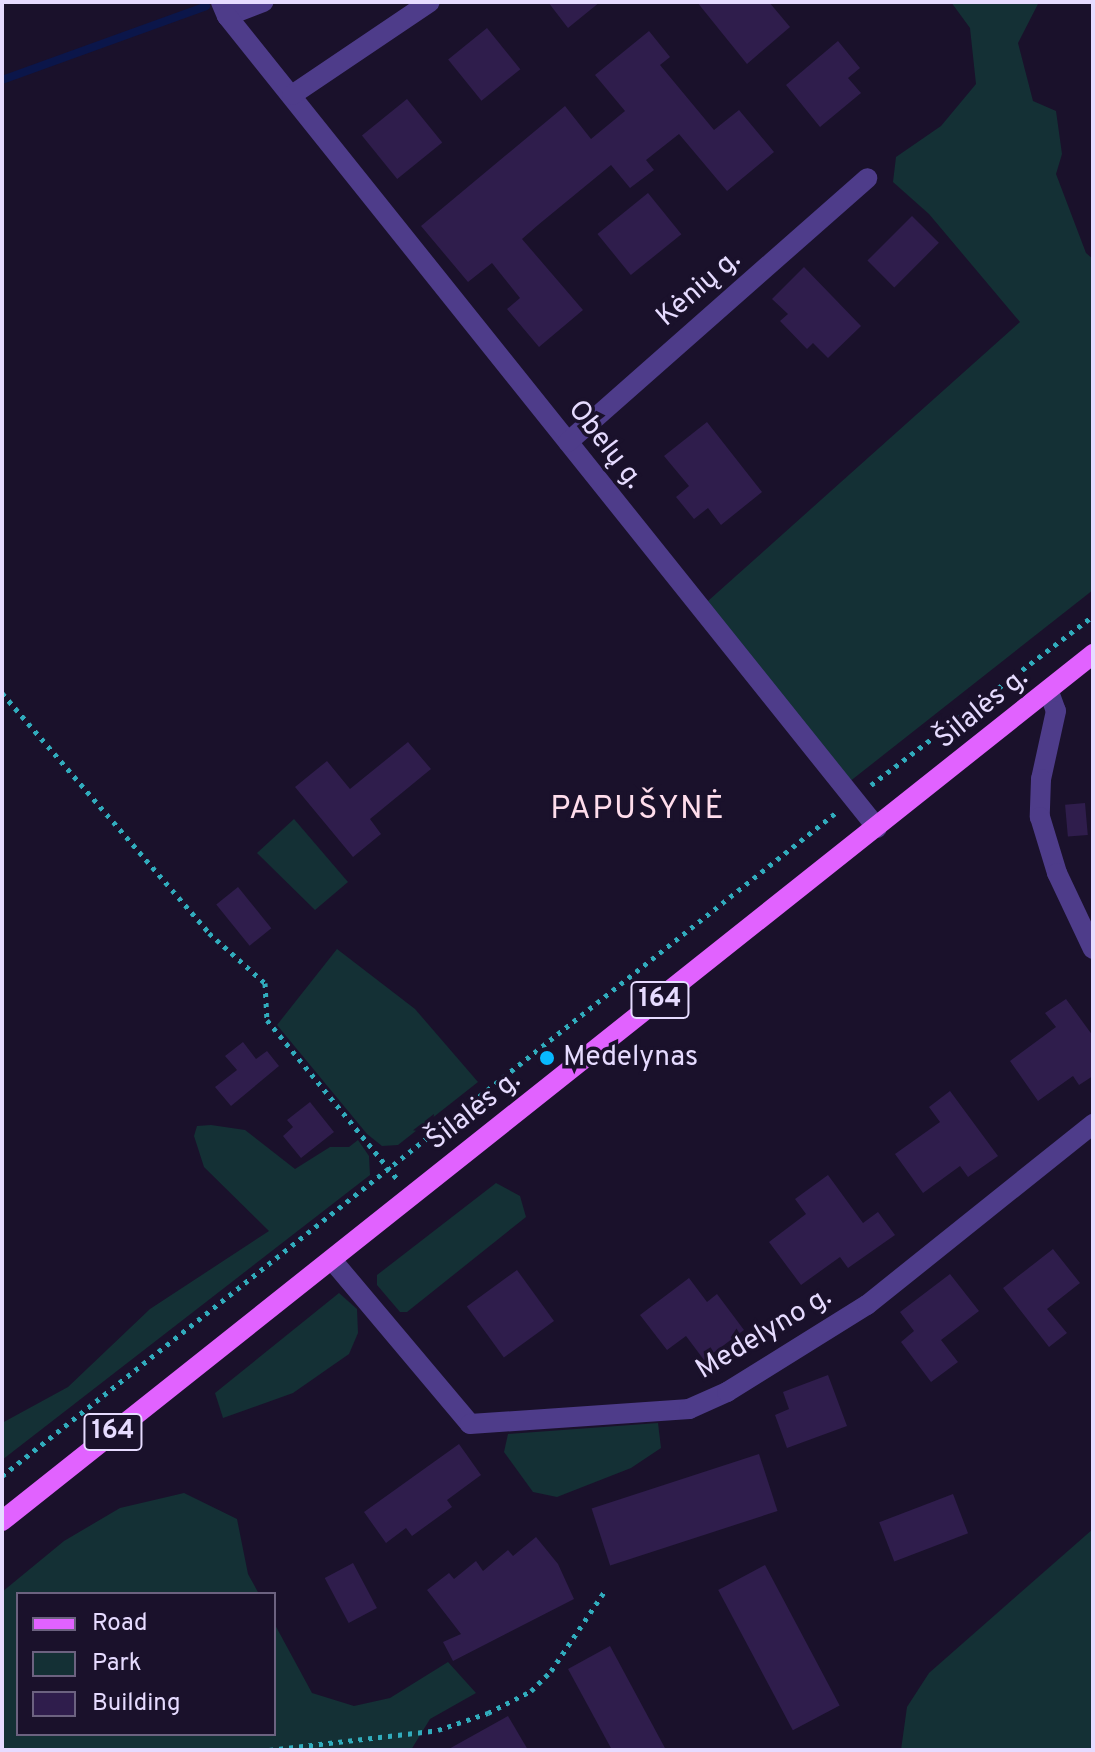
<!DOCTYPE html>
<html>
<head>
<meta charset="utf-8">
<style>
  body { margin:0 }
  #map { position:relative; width:1095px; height:1752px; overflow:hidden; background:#1a112b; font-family:Overpass,sans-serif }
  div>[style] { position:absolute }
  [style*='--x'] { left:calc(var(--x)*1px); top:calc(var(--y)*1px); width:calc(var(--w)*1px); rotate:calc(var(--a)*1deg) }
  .green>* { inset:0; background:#143035 }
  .stream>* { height:8px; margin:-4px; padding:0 4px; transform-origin:4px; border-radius:4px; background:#0b164a }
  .building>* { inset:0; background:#2f1d4c; transform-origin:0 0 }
  .path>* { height:5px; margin-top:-2.5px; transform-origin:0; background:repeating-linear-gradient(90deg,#31acbd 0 4px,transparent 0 10px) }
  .street>* { height:20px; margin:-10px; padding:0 10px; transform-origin:10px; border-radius:10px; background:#4e3c8a }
  .primary>* { height:20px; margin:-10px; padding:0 10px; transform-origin:10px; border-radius:10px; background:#e162ff }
  .dots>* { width:22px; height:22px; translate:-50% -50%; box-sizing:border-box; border:4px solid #1a112b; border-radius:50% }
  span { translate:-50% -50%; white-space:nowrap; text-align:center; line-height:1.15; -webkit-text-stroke:7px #1a112b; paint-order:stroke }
  .shield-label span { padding:2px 6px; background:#1a112b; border:2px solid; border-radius:6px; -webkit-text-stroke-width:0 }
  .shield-label { font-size:26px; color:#e6dbff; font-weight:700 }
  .street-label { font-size:28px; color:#e6dbff }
  .poi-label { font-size:28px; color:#e6dbff }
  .left { translate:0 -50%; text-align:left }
  .quarter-label { font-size:32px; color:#ffddec; letter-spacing:2px }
  .frame { position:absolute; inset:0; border:4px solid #e6dbff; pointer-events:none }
  .legend { position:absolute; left:16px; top:1592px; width:260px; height:144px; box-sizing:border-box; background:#1a112b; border:2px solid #6c6280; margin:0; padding:10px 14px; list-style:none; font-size:24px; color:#e6dbff }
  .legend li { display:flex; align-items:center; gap:16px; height:40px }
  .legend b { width:40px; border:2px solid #6c6280 }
</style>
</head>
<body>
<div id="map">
  <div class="green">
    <div style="clip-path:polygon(951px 2px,1039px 2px,1018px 43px,1033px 101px,1056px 111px,1062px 154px,1056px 174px,1086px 253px,1093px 259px,1093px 590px,844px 786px,699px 609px,1020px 322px,929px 214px,893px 182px,896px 157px,941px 126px,976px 84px,970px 28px)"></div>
    <div style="clip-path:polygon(294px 819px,348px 882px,315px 910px,257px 853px)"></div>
    <div style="clip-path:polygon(337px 949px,415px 1009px,478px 1082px,398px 1145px,382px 1146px,367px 1134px,277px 1025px)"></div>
    <div style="clip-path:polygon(211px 1125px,245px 1130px,295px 1169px,330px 1147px,349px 1147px,358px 1140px,369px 1156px,370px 1175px,2px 1460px,2px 1423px,68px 1387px,150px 1309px,269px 1231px,204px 1167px,194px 1136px,197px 1126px)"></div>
    <div style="clip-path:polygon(496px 1183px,520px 1196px,526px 1217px,407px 1312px,400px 1312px,377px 1285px,377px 1275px)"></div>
    <div style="clip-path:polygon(339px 1293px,357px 1309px,358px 1333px,349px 1354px,293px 1393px,223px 1418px,215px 1393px)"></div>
    <div style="clip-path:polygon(658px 1423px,661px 1448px,631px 1468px,557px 1497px,533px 1492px,504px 1452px,508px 1434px)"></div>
    <div style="clip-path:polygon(184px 1493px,237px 1519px,248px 1574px,259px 1594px,18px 1594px,18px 1734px,274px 1734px,274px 1623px,312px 1693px,354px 1706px,390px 1698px,448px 1662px,476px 1693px,430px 1719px,411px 1750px,2px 1750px,2px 1592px,64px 1541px,120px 1508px)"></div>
    <div style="clip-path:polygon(1093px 1529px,1093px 1750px,901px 1750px,907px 1707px,929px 1673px)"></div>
  </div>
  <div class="stream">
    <div style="--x:2;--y:80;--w:217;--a:-19.9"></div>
  </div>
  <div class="building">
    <div style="clip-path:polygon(548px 2px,600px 2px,568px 28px)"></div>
    <div style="clip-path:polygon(697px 2px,769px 2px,790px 27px,747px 64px)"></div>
    <div style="left:487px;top:28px;width:53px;height:50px;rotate:51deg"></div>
    <div style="clip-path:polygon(649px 31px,670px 57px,660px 65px,714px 130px,739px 110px,774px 152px,727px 191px,679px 134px,646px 160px,654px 170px,630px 188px,611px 165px,538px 225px,522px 239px,583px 310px,539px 347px,507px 309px,520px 298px,492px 263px,468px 282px,421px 226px,565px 106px,591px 139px,625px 111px,595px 75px)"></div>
    <div style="clip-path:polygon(838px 41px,860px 68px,848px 78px,861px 93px,820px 127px,786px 85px)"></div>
    <div style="left:407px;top:99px;width:56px;height:58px;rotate:51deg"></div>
    <div style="left:648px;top:193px;width:53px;height:65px;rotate:51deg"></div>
    <div style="left:912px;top:216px;width:38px;height:63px;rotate:45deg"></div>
    <div style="clip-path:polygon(804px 267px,861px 326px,828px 358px,813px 343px,807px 349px,780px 321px,788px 314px,772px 299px)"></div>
    <div style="clip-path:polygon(707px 422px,762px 492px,721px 525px,708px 508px,694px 519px,676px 497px,689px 486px,664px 456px)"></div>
    <div style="clip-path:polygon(408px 742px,431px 769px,370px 819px,381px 834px,353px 857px,295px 787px,327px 761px,350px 789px)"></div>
    <div style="left:1085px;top:803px;width:32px;height:20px;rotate:85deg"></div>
    <div style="left:238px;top:887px;width:53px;height:28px;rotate:51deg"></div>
    <div style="clip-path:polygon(1066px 999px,1093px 1036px,1093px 1076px,1079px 1085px,1073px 1076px,1038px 1101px,1010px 1061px,1056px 1027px,1045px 1013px)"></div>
    <div style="clip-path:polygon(243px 1042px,256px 1059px,267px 1051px,279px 1066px,231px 1106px,215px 1087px,237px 1070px,225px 1056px)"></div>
    <div style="clip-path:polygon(950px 1091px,998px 1156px,968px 1177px,960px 1166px,923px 1193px,895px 1154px,940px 1122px,929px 1107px)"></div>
    <div style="clip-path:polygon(310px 1102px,334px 1132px,301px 1158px,283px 1136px,293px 1127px,287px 1120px)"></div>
    <div style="clip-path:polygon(828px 1175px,863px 1223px,878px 1212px,895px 1235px,848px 1268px,840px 1257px,801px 1285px,769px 1242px,806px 1214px,795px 1199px)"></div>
    <div style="clip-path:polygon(1053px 1249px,1080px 1283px,1047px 1309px,1067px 1333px,1049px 1347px,1003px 1288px)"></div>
    <div style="left:517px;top:1270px;width:63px;height:62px;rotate:54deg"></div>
    <div style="clip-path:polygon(950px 1274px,979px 1311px,941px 1340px,958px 1362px,931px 1382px,901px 1342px,914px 1331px,900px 1312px)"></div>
    <div style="clip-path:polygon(689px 1278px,707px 1302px,717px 1294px,744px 1330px,704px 1360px,686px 1336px,667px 1350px,640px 1315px)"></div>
    <div style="clip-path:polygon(828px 1375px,847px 1426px,787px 1448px,775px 1415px,789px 1409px,783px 1392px)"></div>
    <div style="clip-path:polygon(459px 1444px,481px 1475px,447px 1500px,452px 1507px,412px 1536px,406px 1528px,386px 1543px,364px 1512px)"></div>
    <div style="left:759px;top:1454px;width:60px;height:176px;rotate:72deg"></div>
    <div style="left:953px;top:1494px;width:42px;height:79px;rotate:69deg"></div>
    <div style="clip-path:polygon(536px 1537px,558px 1564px,574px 1599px,453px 1661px,443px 1642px,461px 1634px,427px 1590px,449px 1573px,454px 1579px,476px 1561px,483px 1571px,508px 1550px,513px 1556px)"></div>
    <div style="left:353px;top:1563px;width:51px;height:32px;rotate:62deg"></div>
    <div style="left:765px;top:1565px;width:159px;height:53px;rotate:62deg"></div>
    <div style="clip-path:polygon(610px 1646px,666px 1750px,612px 1750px,568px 1669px)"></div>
    <div style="clip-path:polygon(508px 1716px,528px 1750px,447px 1750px)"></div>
  </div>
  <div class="path">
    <div style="--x:2;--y:693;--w:317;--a:49.2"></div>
    <div style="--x:209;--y:933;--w:75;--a:41.8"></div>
    <div style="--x:265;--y:983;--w:37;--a:87"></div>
    <div style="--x:267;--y:1020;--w:205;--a:50.7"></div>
    <div style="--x:871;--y:785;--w:279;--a:-37.3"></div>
    <div style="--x:2;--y:1476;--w:1068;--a:-38.5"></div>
    <div style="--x:269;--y:1750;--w:170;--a:-6.7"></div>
    <div style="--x:438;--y:1730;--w:53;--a:-18.8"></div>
    <div style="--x:488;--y:1713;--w:48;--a:-27.1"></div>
    <div style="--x:531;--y:1691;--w:28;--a:-45"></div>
    <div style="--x:551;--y:1671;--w:99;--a:-56.1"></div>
  </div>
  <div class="street">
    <div style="--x:221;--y:2;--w:15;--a:67"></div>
    <div style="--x:227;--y:16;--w:39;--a:-21"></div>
    <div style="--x:227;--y:16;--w:1040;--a:51.32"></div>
    <div style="--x:292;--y:95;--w:166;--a:-34"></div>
    <div style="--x:568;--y:442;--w:399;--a:-41.4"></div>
    <div style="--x:1049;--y:692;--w:20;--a:70"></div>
    <div style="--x:1056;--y:711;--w:70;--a:102.4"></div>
    <div style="--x:1041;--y:779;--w:38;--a:92"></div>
    <div style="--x:1040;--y:817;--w:59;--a:73.1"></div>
    <div style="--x:1057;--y:873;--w:84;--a:64.7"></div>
    <div style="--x:332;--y:1260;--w:214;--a:49.9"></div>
    <div style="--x:470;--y:1424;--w:220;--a:-3.9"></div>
    <div style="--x:689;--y:1409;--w:42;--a:-24.1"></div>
    <div style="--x:727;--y:1392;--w:165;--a:-31.9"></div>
    <div style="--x:867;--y:1305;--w:290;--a:-38.7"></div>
  </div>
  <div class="primary">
    <div style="--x:2;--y:1521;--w:1394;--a:-38.47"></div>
  </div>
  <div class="dots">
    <div style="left:547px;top:1058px;background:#08b8fe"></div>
  </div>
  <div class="shield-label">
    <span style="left:660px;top:1000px">164</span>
    <span style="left:113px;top:1432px">164</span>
  </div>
  <div class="street-label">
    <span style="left:699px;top:289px;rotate:-41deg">Kėnių g.</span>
    <span style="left:605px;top:445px;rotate:52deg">Obelų g.</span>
    <span style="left:982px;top:709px;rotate:-39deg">Šilalės g.</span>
    <span style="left:474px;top:1111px;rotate:-38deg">Šilalės g.</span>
    <span style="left:764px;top:1334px;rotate:-31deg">Medelyno g.</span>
  </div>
  <div class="poi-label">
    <span class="left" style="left:563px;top:1058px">Medelynas</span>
  </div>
  <div class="quarter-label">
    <span style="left:638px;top:810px">PAPUŠYNĖ</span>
  </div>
  <div class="frame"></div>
  <ul class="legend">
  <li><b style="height:10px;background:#e162ff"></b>Road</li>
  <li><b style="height:22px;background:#143035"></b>Park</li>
  <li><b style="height:22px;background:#2f1d4c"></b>Building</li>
  </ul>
</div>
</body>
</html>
